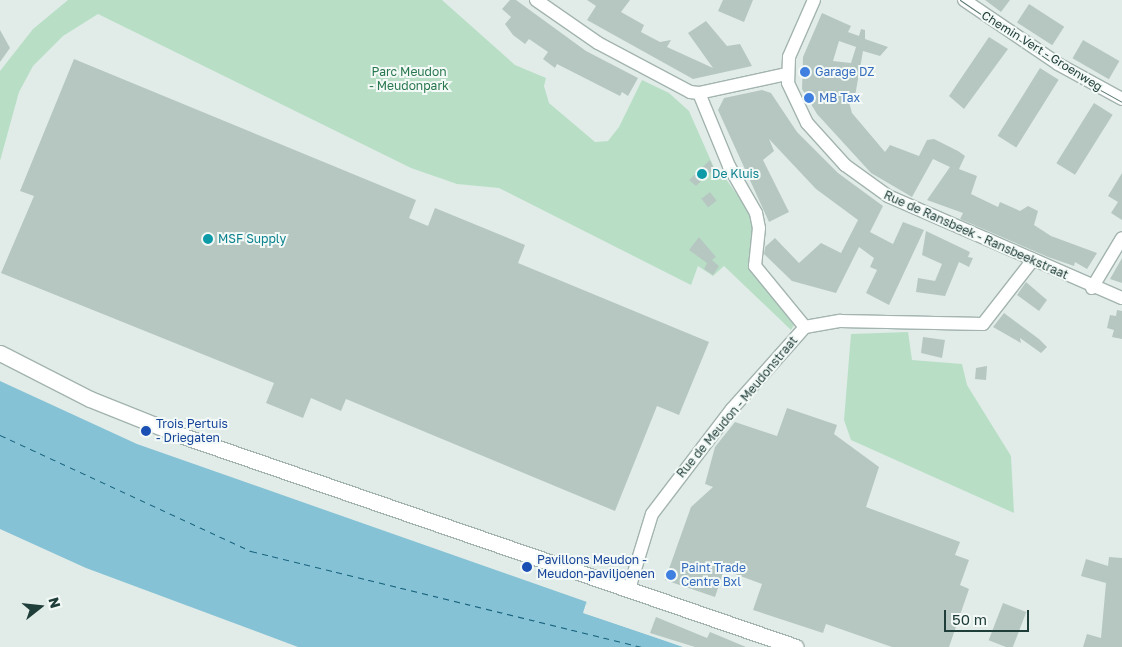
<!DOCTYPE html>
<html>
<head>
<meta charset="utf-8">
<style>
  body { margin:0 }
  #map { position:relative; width:1122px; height:647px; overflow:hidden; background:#e1ece8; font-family:"Golos Text",sans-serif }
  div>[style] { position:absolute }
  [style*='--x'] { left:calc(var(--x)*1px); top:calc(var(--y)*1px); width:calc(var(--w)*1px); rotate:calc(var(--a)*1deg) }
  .green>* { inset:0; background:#b8dfc6 }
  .water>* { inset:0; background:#86c2d5 }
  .pier>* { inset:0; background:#e1ece8 }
  .ferry>* { height:1px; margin-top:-0.5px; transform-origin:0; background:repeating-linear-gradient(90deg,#17637d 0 6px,transparent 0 11px) }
  .building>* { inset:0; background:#b6c7c1; transform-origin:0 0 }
  .roads { filter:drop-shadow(1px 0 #a3b4b0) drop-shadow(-1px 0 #a3b4b0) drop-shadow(0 1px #a3b4b0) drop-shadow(0 -1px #a3b4b0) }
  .street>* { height:12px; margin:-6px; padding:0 6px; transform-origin:6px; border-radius:6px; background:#fff }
  .secondary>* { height:15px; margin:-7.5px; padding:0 7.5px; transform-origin:7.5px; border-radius:7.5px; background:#fff }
  .tram>* { height:1px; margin:-0.5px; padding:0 0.5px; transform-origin:0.5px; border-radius:0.5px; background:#5b7a74 }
  .dots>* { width:14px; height:14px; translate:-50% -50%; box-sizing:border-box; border:2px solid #f2f9f6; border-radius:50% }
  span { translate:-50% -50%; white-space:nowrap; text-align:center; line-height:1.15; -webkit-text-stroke:4px #f2f9f6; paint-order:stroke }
  .street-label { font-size:12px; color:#203e39 }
  .park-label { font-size:12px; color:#28774e }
  .shop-label { font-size:12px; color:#366cbe }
  .left { translate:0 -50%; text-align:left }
  .culture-label { font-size:12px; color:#0d838f }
  .transit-label { font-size:12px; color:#164399 }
  .north { position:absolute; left:15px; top:582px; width:50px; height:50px; -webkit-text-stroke:4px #f2f9f6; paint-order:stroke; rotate:74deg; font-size:14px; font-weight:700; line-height:20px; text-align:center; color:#203e39 }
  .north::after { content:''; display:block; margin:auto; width:18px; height:22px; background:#203e39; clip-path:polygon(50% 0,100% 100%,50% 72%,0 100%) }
  .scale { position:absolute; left:944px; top:610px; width:85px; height:22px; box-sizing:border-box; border:2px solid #203e39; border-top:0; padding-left:6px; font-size:15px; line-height:18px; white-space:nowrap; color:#203e39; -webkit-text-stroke:4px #f2f9f6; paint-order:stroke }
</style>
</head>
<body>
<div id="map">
  <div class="green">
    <div style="clip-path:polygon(68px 0,442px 0,515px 65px,546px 78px,544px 86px,549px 103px,595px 142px,608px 141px,619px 127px,642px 80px,669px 93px,689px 111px,715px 170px,723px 175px,748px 210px,754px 224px,751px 250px,794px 325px,791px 330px,724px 266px,713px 276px,698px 266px,691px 285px,499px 188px,457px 184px,411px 168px,98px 14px,63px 36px,33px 66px,19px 92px,0 161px,0 71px,33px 29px)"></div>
    <div style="clip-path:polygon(908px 332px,912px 360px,962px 364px,967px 385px,1011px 456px,1014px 513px,851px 440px,844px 420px,851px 334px)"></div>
  </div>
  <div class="water">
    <div style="clip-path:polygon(0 381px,137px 444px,587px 602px,584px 613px,683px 647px,298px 647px,86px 568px,0 529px)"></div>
  </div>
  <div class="pier">
    <div style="clip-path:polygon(587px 600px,586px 611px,685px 647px,583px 613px)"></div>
  </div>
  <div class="ferry">
    <div style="--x:0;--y:435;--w:277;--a:24.8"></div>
    <div style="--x:251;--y:551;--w:404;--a:13.8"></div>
  </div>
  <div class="building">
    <div style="clip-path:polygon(510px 0,516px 0,586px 51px,638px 78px,628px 96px,622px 92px,620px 96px,557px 64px,555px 68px,543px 59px,548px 52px,529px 39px,525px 44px,513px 35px,505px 24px,511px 17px,502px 9px)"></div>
    <div style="clip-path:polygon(587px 0,630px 0,621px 12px,644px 25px,641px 32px,660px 42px,671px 40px,667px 47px,713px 68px,688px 33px,706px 21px,727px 46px,740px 44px,752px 66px,693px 79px,587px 20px,596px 6px)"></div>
    <div style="clip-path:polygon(723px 0,753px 0,744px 22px,718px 11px)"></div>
    <div style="clip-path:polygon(985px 0,1010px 0,1001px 12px)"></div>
    <div style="left:1029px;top:4px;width:42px;height:22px;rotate:33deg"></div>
    <div style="clip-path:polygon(evenodd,822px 13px,851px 26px,848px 32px,859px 36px,861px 29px,865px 30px,865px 39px,888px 47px,880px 56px,863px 51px,855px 96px,847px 95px,852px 113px,885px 152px,890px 145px,919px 156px,927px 140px,934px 139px,958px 151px,965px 156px,959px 169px,977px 176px,971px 194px,998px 207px,1000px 202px,1020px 211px,1028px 206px,1038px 211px,1034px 225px,1051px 236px,1097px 253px,1087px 269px,1075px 262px,1074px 266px,1048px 257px,960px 219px,963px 213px,927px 200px,950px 167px,933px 159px,912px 197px,871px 173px,817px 114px,802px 89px,803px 57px,822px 13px,839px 41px,856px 47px,851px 63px,833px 61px,839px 41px)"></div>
    <div style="clip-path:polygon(0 30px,10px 48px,0 62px)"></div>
    <div style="clip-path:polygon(989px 37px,1008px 49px,964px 109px,949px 96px)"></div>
    <div style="left:1083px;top:40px;width:42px;height:21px;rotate:30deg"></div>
    <div style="clip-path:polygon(74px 59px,416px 200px,409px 218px,428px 226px,435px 208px,525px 245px,518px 263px,709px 342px,679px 415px,657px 406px,615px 511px,346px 399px,341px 411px,311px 398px,303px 418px,266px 403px,274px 383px,1px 273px,34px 196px,20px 191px)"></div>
    <div style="left:1040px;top:68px;width:22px;height:80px;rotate:32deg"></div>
    <div style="clip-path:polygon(762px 90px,771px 93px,797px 132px,838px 173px,883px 206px,870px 232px,893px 244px,903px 222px,924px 230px,889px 305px,866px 293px,877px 270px,870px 267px,874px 258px,859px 247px,836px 293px,792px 281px,764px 254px,765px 247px,775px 238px,799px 263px,821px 243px,841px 253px,858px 220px,816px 189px,769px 139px,774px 151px,763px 160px,789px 212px,769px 222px,718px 110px,724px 98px)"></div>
    <div style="left:1094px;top:103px;width:22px;height:71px;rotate:32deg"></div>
    <div style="clip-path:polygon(710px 160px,714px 169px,696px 186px,689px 180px)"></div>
    <div style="clip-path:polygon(1122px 173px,1122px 220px,1111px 213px,1118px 202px,1108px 196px)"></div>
    <div style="left:710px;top:192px;width:11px;height:11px;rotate:52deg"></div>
    <div style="clip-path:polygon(926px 231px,970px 252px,968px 257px,973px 258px,969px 267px,959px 262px,945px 296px,916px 292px,918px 278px,935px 281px,942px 264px,922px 255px)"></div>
    <div style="clip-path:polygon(699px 237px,716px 257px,712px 260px,719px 266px,713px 275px,704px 269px,707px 263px,689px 250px)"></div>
    <div style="clip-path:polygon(1122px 258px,1122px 283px,1110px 279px)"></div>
    <div style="clip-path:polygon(1026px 282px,1047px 300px,1039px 311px,1017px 295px)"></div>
    <div style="clip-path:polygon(1117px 310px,1122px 311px,1122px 339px,1112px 337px,1114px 330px,1107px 328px,1110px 315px,1116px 316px)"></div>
    <div style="clip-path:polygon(1004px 313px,1039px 339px,1047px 347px,1041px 353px,1020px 338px,1021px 343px,993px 327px)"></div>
    <div style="clip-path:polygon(923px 337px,945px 340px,942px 358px,921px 353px)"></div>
    <div style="clip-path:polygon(987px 366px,986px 380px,975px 379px,976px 368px)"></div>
    <div style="clip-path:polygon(787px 408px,837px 425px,834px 434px,879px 467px,866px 507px,960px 542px,955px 555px,969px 560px,960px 585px,969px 589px,949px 647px,892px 647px,826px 624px,823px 633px,753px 610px,762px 584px,724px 570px,715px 597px,665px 580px,691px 507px,713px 487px,705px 484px,715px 447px,735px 422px,777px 436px)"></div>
    <div style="clip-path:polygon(1109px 557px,1122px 558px,1122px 647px,1083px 647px,1087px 634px,1101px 638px,1106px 583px,1081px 576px,1086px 559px,1108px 566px)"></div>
    <div style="left:1003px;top:603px;width:25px;height:40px;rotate:21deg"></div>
    <div style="clip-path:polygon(656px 617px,707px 638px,710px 632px,746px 647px,695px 647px,650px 633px)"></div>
  </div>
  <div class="roads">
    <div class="street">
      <div style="--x:536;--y:0;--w:75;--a:34.7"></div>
      <div style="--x:598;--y:43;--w:104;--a:28"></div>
      <div style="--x:690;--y:92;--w:9;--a:6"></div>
      <div style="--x:699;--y:93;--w:89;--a:-12.3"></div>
      <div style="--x:814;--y:0;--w:62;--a:113.7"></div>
      <div style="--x:789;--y:57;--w:26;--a:92"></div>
      <div style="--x:788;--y:83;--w:44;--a:64.6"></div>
      <div style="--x:807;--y:123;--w:57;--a:47.9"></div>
      <div style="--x:845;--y:165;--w:53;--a:35.8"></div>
      <div style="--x:888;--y:196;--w:255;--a:23.6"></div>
      <div style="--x:964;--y:0;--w:114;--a:34.2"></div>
      <div style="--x:1058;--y:64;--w:73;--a:28.7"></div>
      <div style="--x:699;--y:93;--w:79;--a:67.7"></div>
      <div style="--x:729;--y:166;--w:54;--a:60.1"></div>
      <div style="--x:756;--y:213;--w:15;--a:79"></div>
      <div style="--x:759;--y:228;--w:38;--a:96"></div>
      <div style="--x:755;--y:266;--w:79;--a:50.7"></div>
      <div style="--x:1092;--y:288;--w:58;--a:-59"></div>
      <div style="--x:629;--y:589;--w:78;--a:-73"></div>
      <div style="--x:652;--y:514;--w:132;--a:-52.7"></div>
      <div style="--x:732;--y:409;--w:110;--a:-48.3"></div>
      <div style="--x:805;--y:327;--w:36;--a:-10"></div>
      <div style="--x:840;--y:321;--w:143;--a:1.2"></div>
      <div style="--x:983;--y:324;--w:80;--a:-52.1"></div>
    </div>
    <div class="secondary">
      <div style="--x:0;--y:353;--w:101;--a:27.1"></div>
      <div style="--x:90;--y:399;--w:97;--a:21.8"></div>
      <div style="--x:180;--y:435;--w:651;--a:18.99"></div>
    </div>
  </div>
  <div class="tram">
    <div style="--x:960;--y:0;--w:117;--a:34.2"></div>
    <div style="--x:1057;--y:66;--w:74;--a:29"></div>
  </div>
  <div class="dots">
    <div style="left:805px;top:72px;background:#3f7fe0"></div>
    <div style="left:809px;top:98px;background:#3f7fe0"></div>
    <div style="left:702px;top:174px;background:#0f9aa8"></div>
    <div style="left:208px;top:239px;background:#0f9aa8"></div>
    <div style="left:146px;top:431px;background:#1a4fb4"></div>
    <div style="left:527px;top:567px;background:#1a4fb4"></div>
    <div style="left:671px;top:575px;background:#3f7fe0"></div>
  </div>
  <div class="street-label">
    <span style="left:1042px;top:51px;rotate:32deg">Chemin Vert - Groenweg</span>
    <span style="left:976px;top:235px;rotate:24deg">Rue de Ransbeek - Ransbeekstraat</span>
    <span style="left:737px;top:407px;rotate:-50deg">Rue de Meudon - Meudonstraat</span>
  </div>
  <div class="park-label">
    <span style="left:409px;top:79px">Parc Meudon<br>- Meudonpark</span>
  </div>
  <div class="shop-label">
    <span class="left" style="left:815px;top:72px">Garage DZ</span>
    <span class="left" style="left:819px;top:98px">MB Tax</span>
    <span class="left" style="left:681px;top:575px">Paint Trade<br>Centre Bxl</span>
  </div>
  <div class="culture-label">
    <span class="left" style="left:712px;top:174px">De Kluis</span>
    <span class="left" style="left:218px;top:239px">MSF Supply</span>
  </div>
  <div class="transit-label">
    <span class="left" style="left:156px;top:431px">Trois Pertuis<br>- Driegaten</span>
    <span class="left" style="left:537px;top:567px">Pavillons Meudon -<br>Meudon-paviljoenen</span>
  </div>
  <div class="north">N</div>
  <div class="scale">50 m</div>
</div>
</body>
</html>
